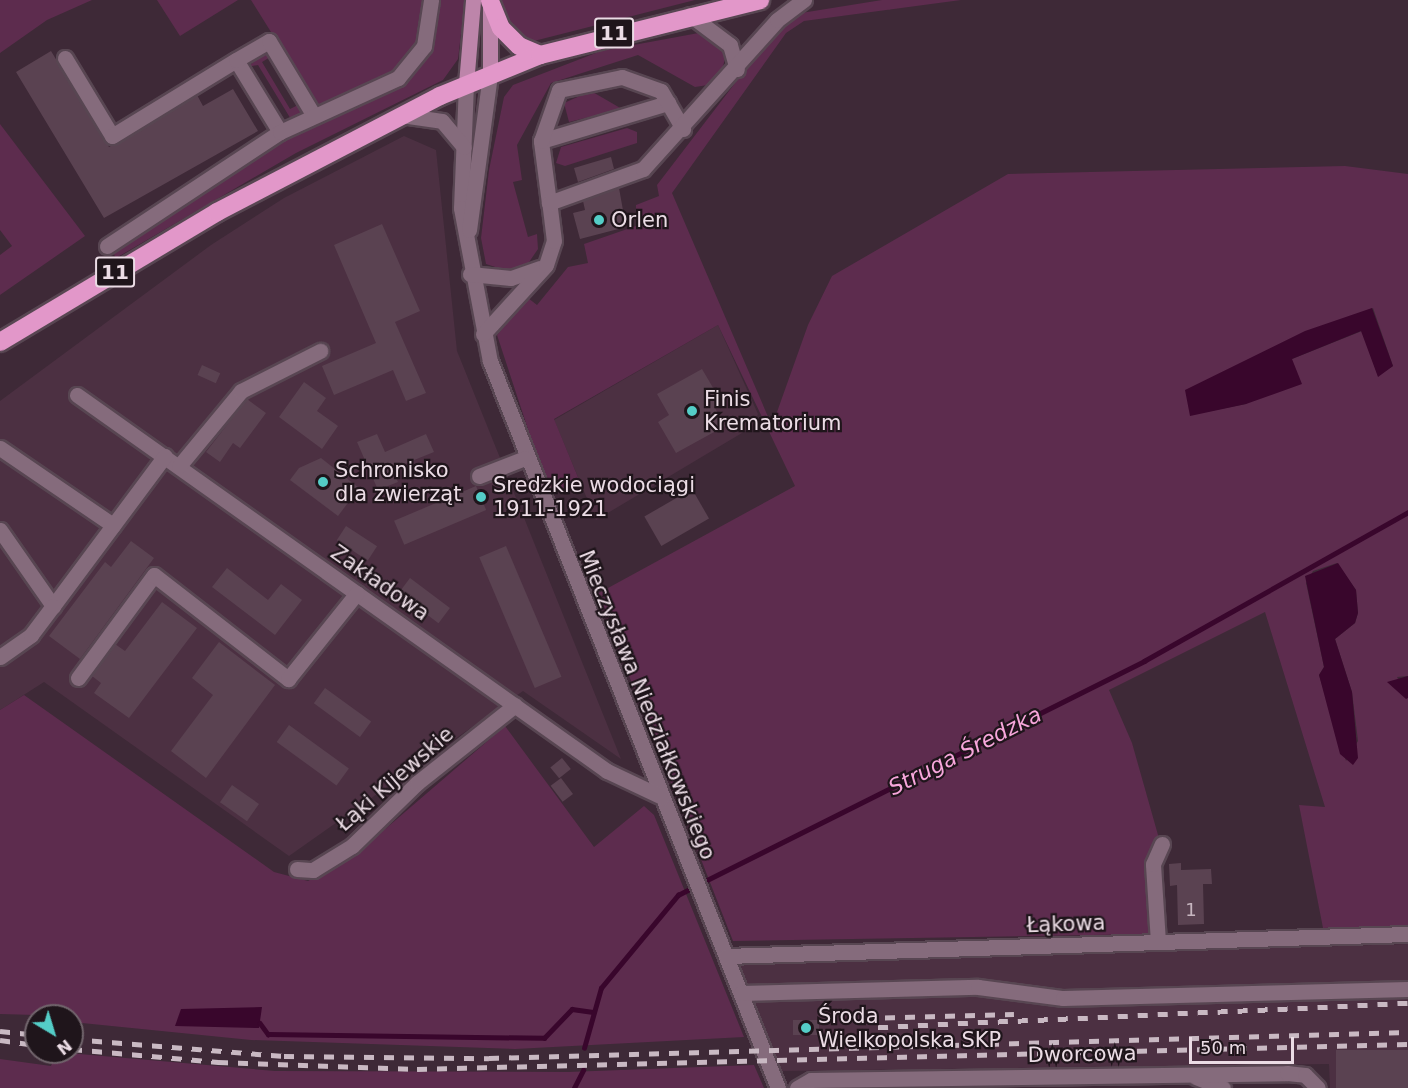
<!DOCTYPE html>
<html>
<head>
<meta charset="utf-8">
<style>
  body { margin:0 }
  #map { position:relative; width:1408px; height:1088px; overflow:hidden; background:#3e2937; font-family:"DejaVu Sans",sans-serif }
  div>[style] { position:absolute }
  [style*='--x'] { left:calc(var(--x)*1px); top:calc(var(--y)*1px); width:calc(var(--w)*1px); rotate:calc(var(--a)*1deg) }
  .built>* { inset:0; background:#4c3042 }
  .green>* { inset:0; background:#5d2c4e }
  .water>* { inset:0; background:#39062c }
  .stream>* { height:4.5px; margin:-2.25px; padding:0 2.25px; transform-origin:2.25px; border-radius:2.25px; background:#39062c }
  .building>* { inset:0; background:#5a4251; transform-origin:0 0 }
  .roads { filter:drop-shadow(2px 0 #584652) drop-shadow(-2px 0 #584652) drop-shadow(0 2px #584652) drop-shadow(0 -2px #584652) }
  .minor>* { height:15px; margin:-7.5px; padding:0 7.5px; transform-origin:7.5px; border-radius:7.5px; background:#856b7c }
  .major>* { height:15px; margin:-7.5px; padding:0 7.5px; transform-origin:7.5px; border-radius:7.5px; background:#bd85aa }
  .highway>* { height:18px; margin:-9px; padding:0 9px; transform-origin:9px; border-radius:9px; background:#e297c9 }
  .rail>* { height:4.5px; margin-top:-2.25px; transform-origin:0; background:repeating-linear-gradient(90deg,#c9b9c3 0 10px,transparent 0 20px) }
  .dots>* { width:16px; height:16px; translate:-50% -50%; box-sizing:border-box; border:3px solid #1f151b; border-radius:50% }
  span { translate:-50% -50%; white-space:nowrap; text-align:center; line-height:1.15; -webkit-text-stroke:4.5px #1f151b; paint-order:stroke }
  .number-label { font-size:18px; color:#c7b6c0 }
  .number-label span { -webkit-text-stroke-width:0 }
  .shield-label span { padding:2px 4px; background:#1f151b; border:2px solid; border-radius:4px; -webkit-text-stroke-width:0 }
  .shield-label { font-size:20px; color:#ebdce5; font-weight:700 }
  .poi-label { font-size:21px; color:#ebdce5 }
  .left { translate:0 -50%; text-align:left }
  .street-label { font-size:21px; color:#ebdce5 }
  .water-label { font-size:22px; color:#f7a6db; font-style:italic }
  .north { position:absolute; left:24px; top:1004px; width:60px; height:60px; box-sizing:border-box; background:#1f151b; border:2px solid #71656c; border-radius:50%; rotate:142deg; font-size:16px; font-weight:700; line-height:24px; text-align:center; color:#ebdce5 }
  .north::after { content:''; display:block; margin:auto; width:21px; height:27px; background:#54cdc7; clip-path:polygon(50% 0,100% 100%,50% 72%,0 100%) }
  .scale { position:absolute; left:1189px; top:1037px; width:105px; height:27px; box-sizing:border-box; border:3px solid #ebdce5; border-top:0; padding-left:8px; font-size:18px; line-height:21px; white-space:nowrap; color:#ebdce5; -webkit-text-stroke:4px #1f151b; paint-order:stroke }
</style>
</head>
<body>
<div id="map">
  <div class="built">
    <div style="clip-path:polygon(404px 136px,436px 150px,457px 351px,621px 759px,523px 691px,289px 856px,44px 682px,0 710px,0 401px,211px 245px,284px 198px)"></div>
    <div style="clip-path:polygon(718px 325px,758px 414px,752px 427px,596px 520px,554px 420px)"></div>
    <div style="clip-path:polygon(1408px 944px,1408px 1088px,1330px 1088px,1329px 1064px,780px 1071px,737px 963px)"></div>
  </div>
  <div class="green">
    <div style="clip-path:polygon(0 0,92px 0,47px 20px,0 53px)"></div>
    <div style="clip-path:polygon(157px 0,238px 0,180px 36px)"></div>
    <div style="clip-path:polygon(251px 0,425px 0,423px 34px,400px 68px,384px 80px,319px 109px)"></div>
    <div style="clip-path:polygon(436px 0,465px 0,458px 59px,443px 80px,296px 153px,116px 258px,111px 249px,283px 137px,411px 74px,430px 48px)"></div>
    <div style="clip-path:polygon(499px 0,695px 0,534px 41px,510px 28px)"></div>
    <div style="clip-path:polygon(evenodd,882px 0,961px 0,804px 21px,786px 33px,672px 193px,772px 426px,808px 325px,832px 276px,1008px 174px,1345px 166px,1408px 174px,1408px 676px,1397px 677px,1408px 698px,1408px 926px,1323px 928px,1299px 805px,1325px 807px,1265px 612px,1109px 690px,1132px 743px,1160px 842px,1153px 934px,733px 941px,597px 594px,795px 486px,718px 325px,554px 419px,582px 487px,548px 490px,497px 335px,528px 298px,537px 305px,568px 267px,588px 263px,584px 244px,636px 226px,636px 205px,659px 196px,657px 185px,781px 23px,795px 14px,882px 0,1373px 308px,1393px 366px,1378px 376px,1362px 331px,1292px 359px,1246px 404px,1190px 415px,1373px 308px,882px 0,1337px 563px,1356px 590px,1358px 613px,1355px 623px,1335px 639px,1352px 692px,1358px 741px,1346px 761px,1319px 675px,1324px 667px,1306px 583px,1313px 571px,1337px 563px)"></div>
    <div style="clip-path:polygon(704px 32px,723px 45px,726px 54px,721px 75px,708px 85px,695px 87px,638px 55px,551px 83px,517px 145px,522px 180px,513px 182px,528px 237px,537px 234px,538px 249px,525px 268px,514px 273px,486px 264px,481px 238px,489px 170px,504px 97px,513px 85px,601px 51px)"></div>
    <div style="clip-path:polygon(267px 52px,272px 56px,262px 62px,290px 109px,300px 104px,303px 110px,292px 121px,258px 65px,247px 67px)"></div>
    <div style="clip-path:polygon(591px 91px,622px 109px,569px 122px,564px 103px)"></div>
    <div style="clip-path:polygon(0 124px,85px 236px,0 295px,0 255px,12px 246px,0 230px)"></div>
    <div style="clip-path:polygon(627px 128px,637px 132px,637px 143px,565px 166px,556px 163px,561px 147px)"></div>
    <div style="clip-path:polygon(24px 695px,274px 872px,308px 881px,355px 855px,505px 726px,594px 847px,644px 806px,654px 815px,744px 1037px,515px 1049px,251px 1040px,72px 1022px,72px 1016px,0 1014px,0 710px)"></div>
    <div style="clip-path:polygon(56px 1052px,275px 1071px,568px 1072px,754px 1065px,764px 1088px,0 1088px,0 1059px,51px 1066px)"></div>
  </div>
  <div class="water">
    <div style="clip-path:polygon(1372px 308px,1393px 366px,1378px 377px,1361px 331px,1292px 359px,1302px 384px,1246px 404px,1190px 416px,1185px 390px,1305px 331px)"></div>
    <div style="clip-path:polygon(1338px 563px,1356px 590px,1358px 613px,1355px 623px,1335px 639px,1352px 692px,1358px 758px,1353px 765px,1340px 754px,1319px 675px,1324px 667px,1305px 576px)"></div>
    <div style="clip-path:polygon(1408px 676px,1408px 698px,1406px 699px,1387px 682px)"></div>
    <div style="clip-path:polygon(262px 1007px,259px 1028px,175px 1026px,181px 1009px)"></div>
  </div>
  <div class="stream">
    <div style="--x:701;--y:883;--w:496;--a:-26.6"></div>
    <div style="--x:1144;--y:661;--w:303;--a:-29.4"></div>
    <div style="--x:260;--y:1023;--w:14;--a:54"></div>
    <div style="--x:268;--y:1034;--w:276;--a:0.8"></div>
    <div style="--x:544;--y:1038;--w:40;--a:-46"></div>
    <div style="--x:572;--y:1009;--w:21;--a:8"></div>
    <div style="--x:584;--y:1048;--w:62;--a:-74.2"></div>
    <div style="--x:601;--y:988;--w:121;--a:-50.4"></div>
    <div style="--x:678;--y:895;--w:18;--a:-27"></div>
    <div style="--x:574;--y:1088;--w:20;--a:-63"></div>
  </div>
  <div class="building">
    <div style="clip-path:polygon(51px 51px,109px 147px,197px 95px,203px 106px,233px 89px,258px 131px,104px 218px,16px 72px)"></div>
    <div style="clip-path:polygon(611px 157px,614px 169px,578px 182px,574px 168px)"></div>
    <div style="clip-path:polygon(619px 188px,626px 227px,580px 239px,573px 213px,585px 210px,583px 201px)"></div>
    <div style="clip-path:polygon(382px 224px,420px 311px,395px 322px,426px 393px,406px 401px,393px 370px,334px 395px,322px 366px,376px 343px,334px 245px)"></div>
    <div style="left:202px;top:365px;width:20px;height:11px;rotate:24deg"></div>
    <div style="clip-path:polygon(702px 369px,722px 403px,715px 408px,725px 426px,676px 453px,658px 422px,669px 415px,657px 394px)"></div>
    <div style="clip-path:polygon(304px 382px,326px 398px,317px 411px,338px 426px,322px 449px,279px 417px)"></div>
    <div style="clip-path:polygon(247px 399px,266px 413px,240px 448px,233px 443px,220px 462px,206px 452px)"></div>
    <div style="clip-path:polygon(377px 434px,385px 452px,426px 434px,434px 452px,392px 469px,398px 482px,378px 490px,357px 442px)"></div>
    <div style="clip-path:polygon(321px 458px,359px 488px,338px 516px,290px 480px,299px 468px)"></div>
    <div style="left:476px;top:486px;width:26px;height:89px;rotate:67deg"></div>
    <div style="left:692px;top:489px;width:34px;height:55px;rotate:60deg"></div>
    <div style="left:346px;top:526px;width:37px;height:17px;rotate:33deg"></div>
    <div style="clip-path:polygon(131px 541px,154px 558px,80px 659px,49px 636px,105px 562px,111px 567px)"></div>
    <div style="left:506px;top:546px;width:142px;height:29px;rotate:67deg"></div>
    <div style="clip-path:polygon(227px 568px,268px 600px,281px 584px,302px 600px,275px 635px,212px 587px)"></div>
    <div style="left:410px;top:578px;width:50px;height:19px;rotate:37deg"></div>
    <div style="clip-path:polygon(162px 602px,197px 628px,129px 718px,94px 693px,101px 683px,92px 676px,115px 644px,125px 651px)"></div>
    <div style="clip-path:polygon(219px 642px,275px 685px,206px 778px,171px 751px,213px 695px,192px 678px)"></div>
    <div style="left:325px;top:688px;width:57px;height:19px;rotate:36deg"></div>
    <div style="left:289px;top:725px;width:74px;height:21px;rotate:36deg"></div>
    <div style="left:562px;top:758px;width:14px;height:15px;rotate:51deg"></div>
    <div style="left:561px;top:778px;width:20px;height:13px;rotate:53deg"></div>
    <div style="left:232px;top:785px;width:33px;height:21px;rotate:35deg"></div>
    <div style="clip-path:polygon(1181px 863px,1181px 870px,1211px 869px,1212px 884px,1203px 884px,1204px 924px,1178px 925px,1177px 885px,1170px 886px,1169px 864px)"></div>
    <div style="left:819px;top:1020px;width:15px;height:26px;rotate:90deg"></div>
    <div style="left:1408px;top:1050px;width:38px;height:72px;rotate:90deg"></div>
  </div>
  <div class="roads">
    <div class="minor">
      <div style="--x:690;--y:15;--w:50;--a:36.9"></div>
      <div style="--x:730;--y:45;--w:25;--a:74"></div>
      <div style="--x:65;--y:58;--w:91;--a:58.9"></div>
      <div style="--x:112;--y:136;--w:145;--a:-31.5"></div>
      <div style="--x:466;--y:84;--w:124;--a:92.3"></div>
      <div style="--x:461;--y:208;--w:156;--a:79.3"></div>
      <div style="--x:490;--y:361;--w:782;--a:68.39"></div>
      <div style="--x:401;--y:115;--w:41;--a:8.3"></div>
      <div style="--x:442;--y:121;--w:34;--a:50"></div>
      <div style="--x:280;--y:132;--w:84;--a:-121.4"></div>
      <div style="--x:236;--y:60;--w:38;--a:-30"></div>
      <div style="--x:269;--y:41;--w:87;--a:59"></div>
      <div style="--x:541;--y:141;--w:133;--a:-16.7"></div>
      <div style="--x:549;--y:203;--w:63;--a:-97.4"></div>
      <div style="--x:541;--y:141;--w:54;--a:-70.6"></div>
      <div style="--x:559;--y:90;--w:64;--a:-11.7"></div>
      <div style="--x:622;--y:77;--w:41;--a:19.7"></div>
      <div style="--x:661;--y:91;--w:44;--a:59.9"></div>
      <div style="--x:469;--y:230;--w:157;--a:-82.3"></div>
      <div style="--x:107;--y:246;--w:207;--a:-33.4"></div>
      <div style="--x:280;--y:132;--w:130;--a:-24.6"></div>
      <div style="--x:398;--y:78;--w:41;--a:-50.9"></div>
      <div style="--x:424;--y:46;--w:47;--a:-81.3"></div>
      <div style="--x:470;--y:274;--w:41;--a:5.6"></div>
      <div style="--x:511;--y:278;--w:31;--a:-19"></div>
      <div style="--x:483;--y:334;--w:93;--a:-47.6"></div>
      <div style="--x:546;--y:265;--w:25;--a:-72"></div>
      <div style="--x:554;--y:241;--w:38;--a:-97"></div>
      <div style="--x:549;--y:203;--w:100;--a:-19.9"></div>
      <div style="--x:643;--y:169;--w:200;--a:-48"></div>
      <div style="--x:777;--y:20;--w:34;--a:-37"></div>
      <div style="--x:77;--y:395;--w:650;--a:35.35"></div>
      <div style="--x:607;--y:771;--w:61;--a:25.3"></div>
      <div style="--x:0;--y:448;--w:137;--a:34.3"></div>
      <div style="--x:179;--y:466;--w:97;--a:-50.4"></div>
      <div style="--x:241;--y:391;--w:89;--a:-26.9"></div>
      <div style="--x:479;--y:476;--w:49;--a:-21.4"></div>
      <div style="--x:0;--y:530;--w:93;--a:55.1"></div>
      <div style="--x:53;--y:606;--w:187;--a:-53.3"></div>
      <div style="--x:0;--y:657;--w:38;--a:-35"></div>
      <div style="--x:31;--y:635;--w:36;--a:-53"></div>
      <div style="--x:78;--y:678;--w:128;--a:-53.6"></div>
      <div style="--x:154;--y:575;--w:170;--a:37.8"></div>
      <div style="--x:288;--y:679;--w:110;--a:-51.3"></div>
      <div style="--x:297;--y:869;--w:16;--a:4"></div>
      <div style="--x:313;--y:870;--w:46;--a:-31.6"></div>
      <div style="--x:352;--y:846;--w:91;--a:-44.1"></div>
      <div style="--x:417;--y:783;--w:125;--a:-38.5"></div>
      <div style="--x:1158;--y:942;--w:78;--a:-93.7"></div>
      <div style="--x:1153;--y:864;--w:22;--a:-66"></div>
      <div style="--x:726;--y:956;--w:682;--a:-1.85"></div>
      <div style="--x:741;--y:993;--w:237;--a:-1.5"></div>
      <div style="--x:978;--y:987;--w:86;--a:7.4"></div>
      <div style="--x:1063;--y:998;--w:345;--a:-1.5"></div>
      <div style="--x:1196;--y:1077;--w:29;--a:22"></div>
      <div style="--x:797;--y:1088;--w:16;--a:-30"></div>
      <div style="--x:811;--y:1080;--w:476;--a:-0.8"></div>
      <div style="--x:1287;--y:1073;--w:18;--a:6"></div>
      <div style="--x:1305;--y:1075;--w:18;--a:45"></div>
    </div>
    <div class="major">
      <div style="--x:490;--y:74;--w:69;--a:-90"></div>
      <div style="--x:466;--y:84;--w:84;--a:-85.2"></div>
    </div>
    <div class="highway">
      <div style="--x:490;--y:1;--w:29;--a:68"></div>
      <div style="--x:501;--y:28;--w:25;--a:45"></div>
      <div style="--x:519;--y:46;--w:23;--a:23"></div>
      <div style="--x:0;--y:342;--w:253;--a:-30.9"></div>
      <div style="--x:217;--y:212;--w:251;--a:-27.5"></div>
      <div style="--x:440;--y:96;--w:108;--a:-22.3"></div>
      <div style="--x:540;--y:55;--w:227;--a:-14"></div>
    </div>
  </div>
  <div class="rail">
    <div style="--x:865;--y:1018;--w:149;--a:-1.5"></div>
    <div style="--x:878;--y:1027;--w:531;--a:-2.59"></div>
    <div style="--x:0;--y:1031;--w:36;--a:6"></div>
    <div style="--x:72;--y:1039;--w:213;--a:4.6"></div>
    <div style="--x:284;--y:1056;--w:205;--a:0.6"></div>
    <div style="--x:489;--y:1058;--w:919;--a:-1.62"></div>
    <div style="--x:0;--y:1040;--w:36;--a:8"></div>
    <div style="--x:72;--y:1049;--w:147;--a:5.1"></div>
    <div style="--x:218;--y:1062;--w:199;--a:2"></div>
    <div style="--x:417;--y:1069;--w:991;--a:-1.45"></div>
  </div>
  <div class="dots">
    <div style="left:599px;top:220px;background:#54cdc7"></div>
    <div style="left:692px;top:411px;background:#54cdc7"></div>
    <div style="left:323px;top:482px;background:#54cdc7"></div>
    <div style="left:481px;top:497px;background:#54cdc7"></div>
    <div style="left:806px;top:1028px;background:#54cdc7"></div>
  </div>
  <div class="number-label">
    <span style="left:1191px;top:910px">1</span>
  </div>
  <div class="shield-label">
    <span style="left:614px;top:33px">11</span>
    <span style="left:115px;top:272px">11</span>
  </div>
  <div class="poi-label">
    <span class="left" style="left:611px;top:220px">Orlen</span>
    <span class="left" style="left:704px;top:411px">Finis<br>Krematorium</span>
    <span class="left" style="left:335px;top:482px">Schronisko<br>dla zwierząt</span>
    <span class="left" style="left:493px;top:497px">Sredzkie wodociągi<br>1911-1921</span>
    <span class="left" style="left:818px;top:1028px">Środa<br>Wielkopolska SKP</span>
  </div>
  <div class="street-label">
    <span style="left:380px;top:583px;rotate:35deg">Zakładowa</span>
    <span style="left:647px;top:705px;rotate:68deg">Mieczysława Niedziałkowskiego</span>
    <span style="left:395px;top:779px;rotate:-41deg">Łąki Kijewskie</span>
    <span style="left:1066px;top:924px;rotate:-2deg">Łąkowa</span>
    <span style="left:1082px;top:1054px;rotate:-1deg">Dworcowa</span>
  </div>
  <div class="water-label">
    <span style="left:965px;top:751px;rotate:-27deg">Struga Średzka</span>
  </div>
  <div class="north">N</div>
  <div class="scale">50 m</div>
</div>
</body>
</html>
